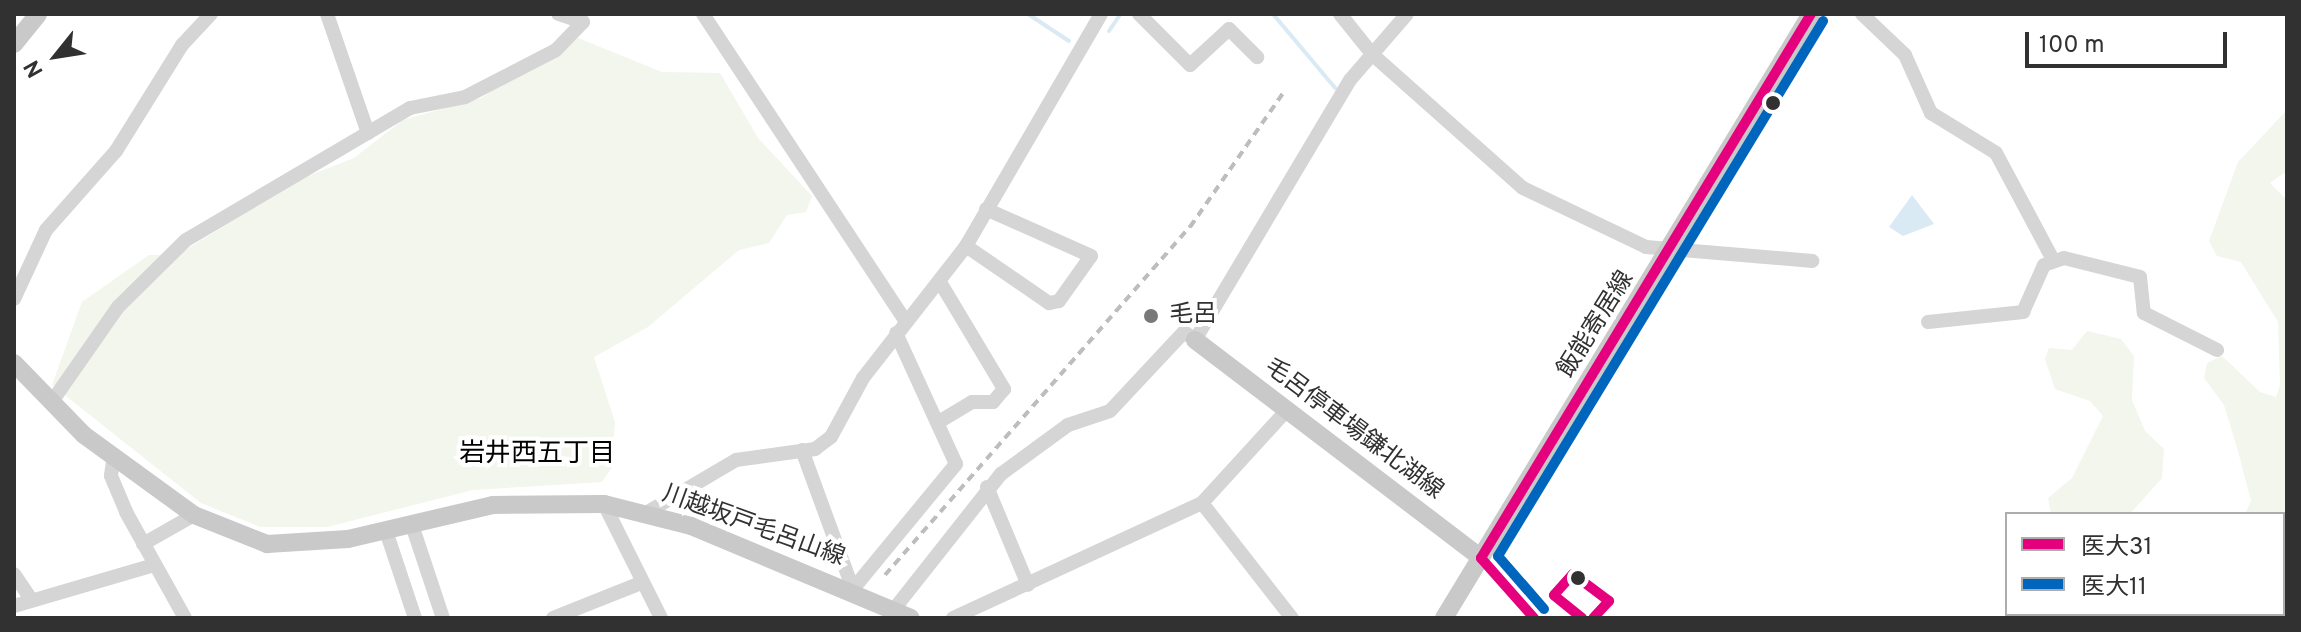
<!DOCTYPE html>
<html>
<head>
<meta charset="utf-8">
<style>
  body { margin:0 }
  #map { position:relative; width:2301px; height:632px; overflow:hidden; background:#fff; font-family:Overpass,"Noto Sans JP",sans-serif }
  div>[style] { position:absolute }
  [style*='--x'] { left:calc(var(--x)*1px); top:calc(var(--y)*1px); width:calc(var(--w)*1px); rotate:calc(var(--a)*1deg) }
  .green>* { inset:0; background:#f2f6ed }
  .water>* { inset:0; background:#daeaf4 }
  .stream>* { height:4px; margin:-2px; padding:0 2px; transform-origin:2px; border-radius:2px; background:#daeaf4 }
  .minor>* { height:14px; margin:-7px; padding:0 7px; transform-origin:7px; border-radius:7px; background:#d5d5d5 }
  .major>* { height:18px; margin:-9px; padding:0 9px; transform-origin:9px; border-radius:9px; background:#c9c9c9 }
  .rail>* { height:4px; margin-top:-2px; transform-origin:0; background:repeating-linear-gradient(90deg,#bdbdbd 0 8px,transparent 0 14px) }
  .bus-1>* { height:10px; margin:-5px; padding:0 5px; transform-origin:5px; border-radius:5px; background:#e5007d }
  .bus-2>* { height:10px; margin:-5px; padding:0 5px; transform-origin:5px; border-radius:5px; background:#0065bd }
  .dots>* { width:22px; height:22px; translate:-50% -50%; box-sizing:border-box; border:4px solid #fff; border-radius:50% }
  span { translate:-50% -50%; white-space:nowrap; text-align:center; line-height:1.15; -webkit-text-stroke:8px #fff; paint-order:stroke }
  .poi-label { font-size:24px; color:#313131 }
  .left { translate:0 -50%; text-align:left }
  .street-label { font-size:24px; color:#313131 }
  .neighbourhood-label { font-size:26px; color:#000 }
  .frame { position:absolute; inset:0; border:16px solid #313131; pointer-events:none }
  .legend { position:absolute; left:2005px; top:512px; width:280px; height:104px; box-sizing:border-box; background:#fff; border:2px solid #adadad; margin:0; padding:10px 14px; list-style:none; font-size:24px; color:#313131 }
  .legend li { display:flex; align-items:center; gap:16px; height:40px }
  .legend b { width:40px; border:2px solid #adadad }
  .north { position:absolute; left:16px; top:16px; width:80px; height:80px; -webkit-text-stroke:6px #fff; paint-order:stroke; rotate:240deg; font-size:22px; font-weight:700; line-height:32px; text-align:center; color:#313131 }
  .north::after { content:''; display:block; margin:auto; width:28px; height:36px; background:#313131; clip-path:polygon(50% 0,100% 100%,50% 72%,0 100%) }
  .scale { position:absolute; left:2025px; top:32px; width:202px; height:36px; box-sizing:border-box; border:4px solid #313131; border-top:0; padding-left:10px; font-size:24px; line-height:28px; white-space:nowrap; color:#313131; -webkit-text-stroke:6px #fff; paint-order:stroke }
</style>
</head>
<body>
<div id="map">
  <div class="green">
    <div style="clip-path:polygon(578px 38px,662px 72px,720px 73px,758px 138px,812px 196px,806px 212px,787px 215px,769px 243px,739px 250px,648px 327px,594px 357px,615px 422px,611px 469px,602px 482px,473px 490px,327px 527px,260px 527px,201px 503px,52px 385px,82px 302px,149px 255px,177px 255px,303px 178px,354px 158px,403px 120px,481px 98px)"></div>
    <div style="clip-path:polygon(2287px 110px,2287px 171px,2270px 183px,2287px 200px,2287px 618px,2158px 618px,2151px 614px,2283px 614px,2283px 514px,2245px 514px,2251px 501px,2238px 451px,2224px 405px,2204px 378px,2207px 363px,2222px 356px,2260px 392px,2276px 397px,2280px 385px,2278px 322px,2241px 262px,2217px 256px,2209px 241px,2238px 162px)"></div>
    <div style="clip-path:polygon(2087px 331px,2121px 339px,2134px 356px,2132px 400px,2145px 431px,2164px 449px,2162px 478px,2130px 514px,2051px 514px,2048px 498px,2072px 478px,2103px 416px,2090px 401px,2055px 389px,2045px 359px,2049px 348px,2072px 350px)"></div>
  </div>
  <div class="water">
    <div style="clip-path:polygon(1912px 195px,1934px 224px,1903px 236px,1889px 227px)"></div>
  </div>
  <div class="stream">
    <div style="--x:1028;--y:14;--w:49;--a:33.4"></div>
    <div style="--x:1273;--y:14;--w:97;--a:50"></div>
    <div style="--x:1109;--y:31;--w:18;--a:-56"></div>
  </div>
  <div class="minor">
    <div style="--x:327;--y:14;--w:126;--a:71"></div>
    <div style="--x:703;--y:14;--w:367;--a:56.6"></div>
    <div style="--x:1139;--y:14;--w:72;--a:45"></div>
    <div style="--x:1190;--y:65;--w:53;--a:-42.7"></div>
    <div style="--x:1229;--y:29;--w:40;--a:45"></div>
    <div style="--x:1340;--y:14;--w:53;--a:51.2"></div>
    <div style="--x:1373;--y:55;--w:200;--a:41.6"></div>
    <div style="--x:1523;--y:188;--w:136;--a:25.6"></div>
    <div style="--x:1646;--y:247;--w:167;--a:4.8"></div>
    <div style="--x:1862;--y:14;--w:59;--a:43.6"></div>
    <div style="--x:1905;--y:55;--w:64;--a:65.9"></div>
    <div style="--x:1931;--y:113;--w:76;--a:31.6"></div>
    <div style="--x:1996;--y:153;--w:119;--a:61.9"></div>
    <div style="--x:966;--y:246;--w:101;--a:34.5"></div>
    <div style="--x:1049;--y:303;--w:10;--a:-11"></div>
    <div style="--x:1059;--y:301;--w:55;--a:-54.6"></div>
    <div style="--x:1091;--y:256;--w:115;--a:-155.9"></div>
    <div style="--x:940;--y:282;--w:125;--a:59.1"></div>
    <div style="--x:1004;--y:389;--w:17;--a:130"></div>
    <div style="--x:993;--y:402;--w:21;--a:180"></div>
    <div style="--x:972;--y:402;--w:37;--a:149"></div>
    <div style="--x:14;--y:299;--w:76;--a:-65.1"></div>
    <div style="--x:46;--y:230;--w:106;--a:-48.5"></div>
    <div style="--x:116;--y:151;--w:125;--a:-58.1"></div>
    <div style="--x:182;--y:45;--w:42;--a:-46.9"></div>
    <div style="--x:1928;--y:322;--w:96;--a:-6"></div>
    <div style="--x:2023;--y:312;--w:51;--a:-65.9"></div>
    <div style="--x:2044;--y:265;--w:21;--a:-19"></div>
    <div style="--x:2064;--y:258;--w:78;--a:14"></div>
    <div style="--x:2140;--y:277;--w:36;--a:84"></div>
    <div style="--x:2144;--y:313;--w:82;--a:26.9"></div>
    <div style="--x:51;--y:403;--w:117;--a:-55.1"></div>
    <div style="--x:118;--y:307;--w:95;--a:-44.6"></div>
    <div style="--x:186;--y:240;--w:260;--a:-30.5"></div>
    <div style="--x:410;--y:108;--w:56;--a:-11.3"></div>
    <div style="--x:465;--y:97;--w:102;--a:-27.3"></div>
    <div style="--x:556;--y:50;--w:39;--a:-46"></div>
    <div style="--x:583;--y:22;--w:26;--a:-162"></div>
    <div style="--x:802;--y:450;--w:148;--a:69.9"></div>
    <div style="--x:853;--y:589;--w:162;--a:-50.5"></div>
    <div style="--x:956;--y:464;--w:144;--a:-114.6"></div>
    <div style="--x:114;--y:456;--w:20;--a:99"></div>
    <div style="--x:111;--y:476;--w:39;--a:67"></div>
    <div style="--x:126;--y:512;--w:121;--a:60.9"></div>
    <div style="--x:987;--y:487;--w:106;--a:67.3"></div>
    <div style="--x:1202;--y:503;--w:146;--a:52"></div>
    <div style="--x:604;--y:504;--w:127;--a:63.4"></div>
    <div style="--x:646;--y:513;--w:104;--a:-30.5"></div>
    <div style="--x:736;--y:460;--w:80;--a:-7.9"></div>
    <div style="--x:815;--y:449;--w:20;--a:-37"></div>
    <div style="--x:831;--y:437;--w:67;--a:-61.5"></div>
    <div style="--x:863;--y:378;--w:167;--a:-52"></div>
    <div style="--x:966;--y:246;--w:268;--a:-59.8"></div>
    <div style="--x:412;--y:525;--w:98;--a:71.6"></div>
    <div style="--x:386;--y:531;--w:92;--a:71.6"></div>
    <div style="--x:143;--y:544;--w:59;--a:-29.6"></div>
    <div style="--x:14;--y:574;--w:32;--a:56"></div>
    <div style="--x:14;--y:606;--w:146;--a:-16.3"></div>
    <div style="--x:895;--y:608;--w:171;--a:-51.7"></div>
    <div style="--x:1001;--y:474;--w:83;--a:-36.2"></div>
    <div style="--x:1068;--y:425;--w:44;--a:-18.4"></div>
    <div style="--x:1110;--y:411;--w:108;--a:-46.9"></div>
    <div style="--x:1184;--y:332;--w:14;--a:36"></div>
    <div style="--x:1195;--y:340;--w:303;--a:-59.2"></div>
    <div style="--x:1350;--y:80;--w:87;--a:-49.2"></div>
    <div style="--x:553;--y:618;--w:95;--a:-21.7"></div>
    <div style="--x:953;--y:618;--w:274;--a:-24.8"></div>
    <div style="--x:1202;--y:503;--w:126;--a:-47.6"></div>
  </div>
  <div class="major">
    <div style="--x:14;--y:44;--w:38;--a:-51"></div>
    <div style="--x:1195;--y:340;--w:360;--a:37.3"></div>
    <div style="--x:14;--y:363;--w:100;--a:45.8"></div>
    <div style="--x:84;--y:435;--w:136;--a:36"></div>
    <div style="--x:194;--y:515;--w:79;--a:21.7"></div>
    <div style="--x:267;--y:544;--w:81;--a:-3.5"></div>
    <div style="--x:348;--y:539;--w:149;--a:-13.2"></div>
    <div style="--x:493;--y:505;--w:111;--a:-0.5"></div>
    <div style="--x:604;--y:504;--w:90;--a:14.2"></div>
    <div style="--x:691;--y:526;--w:238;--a:22.7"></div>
    <div style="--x:1444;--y:618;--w:707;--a:-58.72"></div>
  </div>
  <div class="rail">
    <div style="--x:885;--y:575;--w:463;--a:-48.8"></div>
    <div style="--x:1190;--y:227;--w:165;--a:-55.2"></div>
  </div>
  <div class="bus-1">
    <div style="--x:1534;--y:618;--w:80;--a:-131.5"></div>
    <div style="--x:1481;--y:558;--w:636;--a:-58.76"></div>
    <div style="--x:1582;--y:618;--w:36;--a:-141"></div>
    <div style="--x:1554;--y:595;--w:28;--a:-48"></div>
    <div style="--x:1573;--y:574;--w:45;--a:36.9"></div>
    <div style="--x:1609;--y:601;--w:23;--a:133"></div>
  </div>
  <div class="bus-2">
    <div style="--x:1544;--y:609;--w:70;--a:-131"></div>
    <div style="--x:1498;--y:556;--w:626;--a:-58.72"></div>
  </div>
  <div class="dots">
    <div style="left:1773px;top:103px;background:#313131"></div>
    <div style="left:1151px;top:316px;background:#797979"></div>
    <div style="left:1578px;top:578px;background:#313131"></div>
  </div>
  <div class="poi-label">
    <span class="left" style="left:1169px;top:316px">毛呂</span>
  </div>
  <div class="street-label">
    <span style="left:1597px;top:325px;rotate:-58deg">飯能寄居線</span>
    <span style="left:1353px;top:430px;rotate:37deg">毛呂停車場鎌北湖線</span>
    <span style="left:753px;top:527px;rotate:20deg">川越坂戸毛呂山線</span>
  </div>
  <div class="neighbourhood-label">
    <span style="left:537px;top:455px">岩井西五丁目</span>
  </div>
  <div class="frame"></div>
  <ul class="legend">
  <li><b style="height:10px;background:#e5007d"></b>医大31</li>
  <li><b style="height:10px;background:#0065bd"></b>医大11</li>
  </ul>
  <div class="north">N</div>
  <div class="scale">100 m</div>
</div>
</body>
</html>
